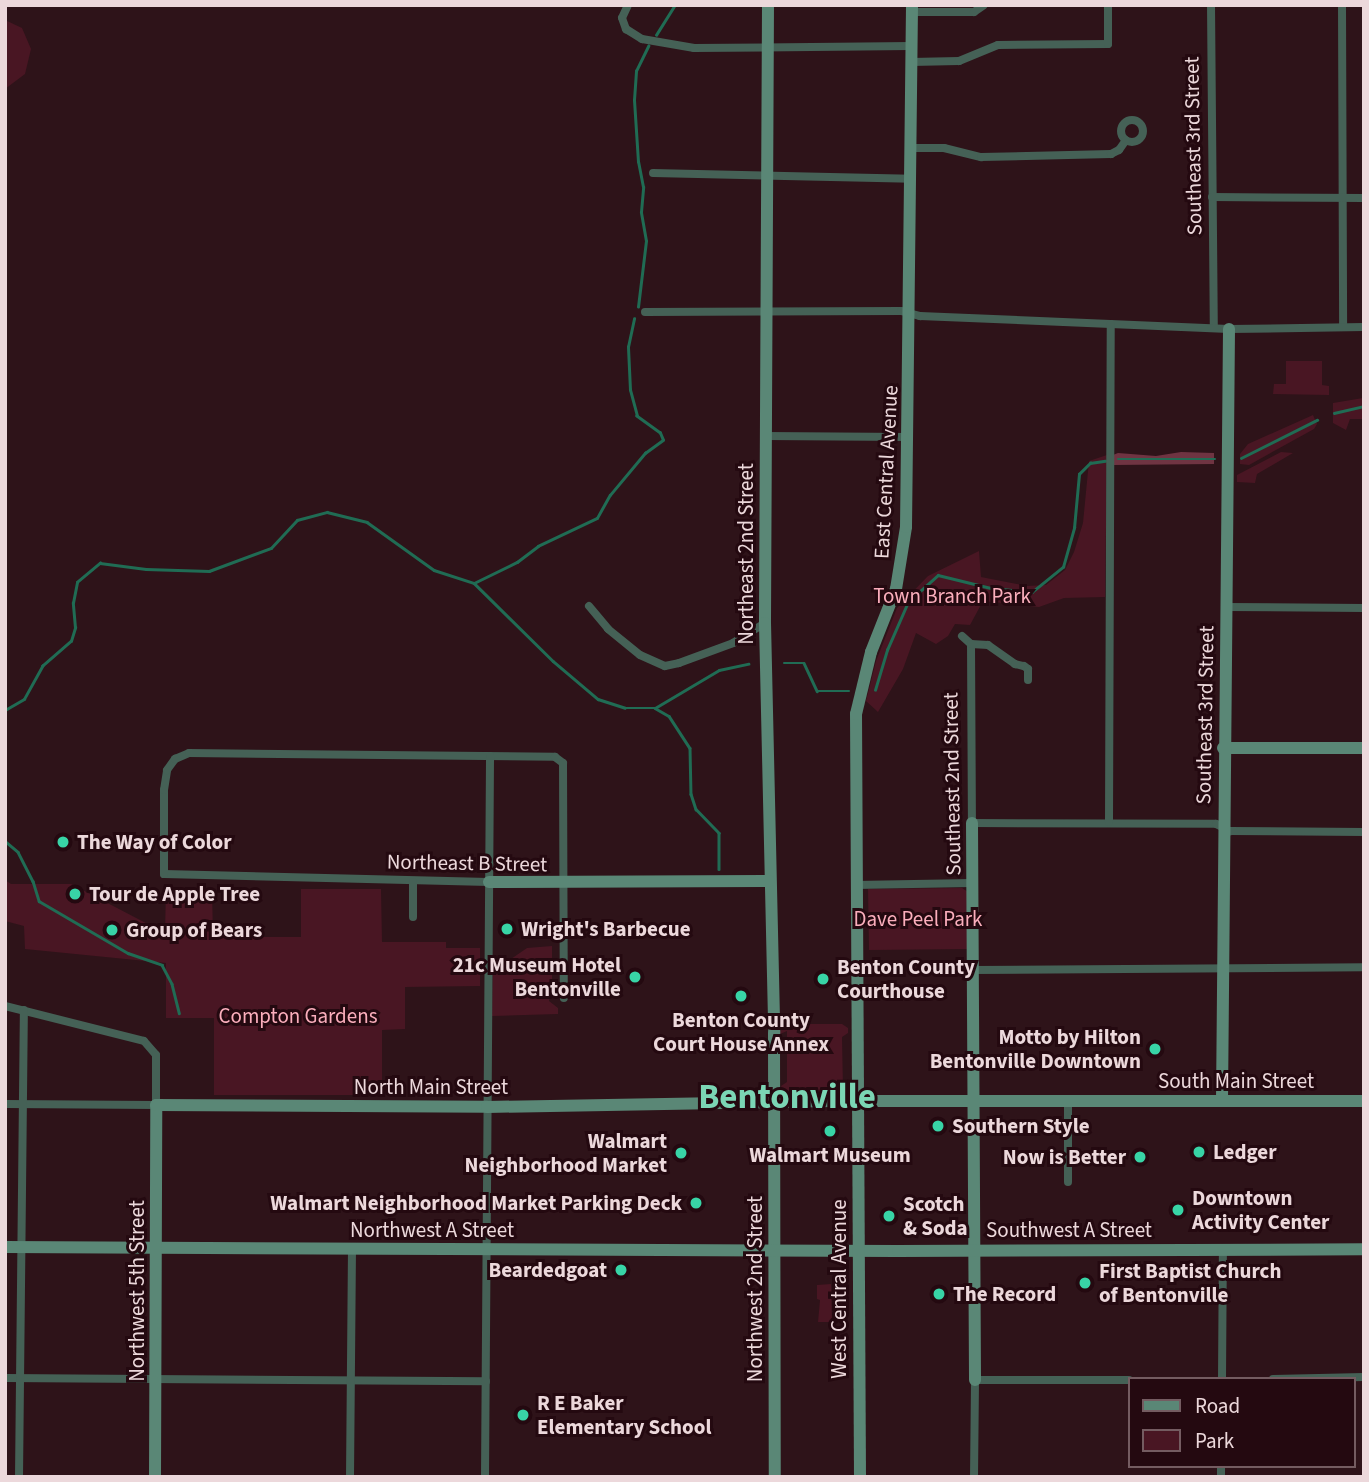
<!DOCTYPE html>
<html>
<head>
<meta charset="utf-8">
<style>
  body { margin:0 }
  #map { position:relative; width:1369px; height:1482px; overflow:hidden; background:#2e1319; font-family:"Source Sans 3",sans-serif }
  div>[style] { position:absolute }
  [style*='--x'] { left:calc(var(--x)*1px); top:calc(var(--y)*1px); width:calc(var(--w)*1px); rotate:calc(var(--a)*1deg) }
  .green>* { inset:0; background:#491623 }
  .forest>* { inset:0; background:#6f3442 }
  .stream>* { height:2.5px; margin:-1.25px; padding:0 1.25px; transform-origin:1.25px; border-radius:1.25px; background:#206c54 }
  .street>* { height:8px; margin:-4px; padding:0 4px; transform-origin:4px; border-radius:4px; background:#456156 }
  .street>.ring { margin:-4px; padding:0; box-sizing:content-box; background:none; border:8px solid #456156; border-radius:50% }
  .secondary>* { height:12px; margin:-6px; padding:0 6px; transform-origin:6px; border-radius:6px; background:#5a8776 }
  .dots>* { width:19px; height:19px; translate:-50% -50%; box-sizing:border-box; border:4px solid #240910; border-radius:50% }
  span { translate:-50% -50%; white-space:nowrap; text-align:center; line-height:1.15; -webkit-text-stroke:6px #240910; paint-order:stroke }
  .street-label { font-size:21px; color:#ecd8db }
  .park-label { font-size:21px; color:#fbaebc }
  .poi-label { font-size:21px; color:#ecd8db; font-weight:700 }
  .left { translate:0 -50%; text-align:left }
  .right { translate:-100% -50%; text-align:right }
  .town-label { font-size:35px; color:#7bd5b4; font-weight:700 }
  .frame { position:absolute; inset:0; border:7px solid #ecd8db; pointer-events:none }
  .legend { position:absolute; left:1128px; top:1377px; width:228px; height:91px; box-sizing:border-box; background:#240910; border:2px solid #745c61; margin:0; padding:9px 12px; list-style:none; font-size:21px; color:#ecd8db }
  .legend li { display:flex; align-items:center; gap:14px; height:35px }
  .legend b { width:35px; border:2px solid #745c61 }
</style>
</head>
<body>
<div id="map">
  <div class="green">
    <div style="clip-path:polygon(5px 20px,22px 28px,31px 49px,25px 74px,5px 89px)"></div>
    <div style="clip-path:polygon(1286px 361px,1322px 361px,1322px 385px,1329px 386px,1329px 395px,1273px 394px,1274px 384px,1286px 384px)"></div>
    <div style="clip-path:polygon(1363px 398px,1364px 419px,1350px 419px,1346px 430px,1333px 423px,1333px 403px)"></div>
    <div style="clip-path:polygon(1313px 415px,1317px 424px,1314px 429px,1249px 465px,1240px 464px,1240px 454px,1248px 444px)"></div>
    <div style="clip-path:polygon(1281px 452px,1293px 453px,1257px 474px,1255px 483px,1237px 482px,1237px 475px)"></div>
    <div style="clip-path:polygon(1107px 455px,1105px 597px,1064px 598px,1039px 607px,983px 601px,970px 625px,955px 624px,948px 636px,936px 644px,916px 633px,903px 669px,878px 712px,866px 701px,876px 661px,897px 608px,928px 576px,979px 551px,981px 577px,1027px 586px,1046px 585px,1065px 570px,1074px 552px,1083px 523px,1089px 461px)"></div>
    <div style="clip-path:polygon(5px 880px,11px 884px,71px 884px,165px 933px,166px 888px,212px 888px,213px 937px,301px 937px,301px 889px,381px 889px,382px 942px,446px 942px,446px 948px,480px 948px,480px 986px,405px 987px,405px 1029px,382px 1030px,382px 1095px,214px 1095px,214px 1018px,166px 1018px,166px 963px,25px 949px,24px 926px,5px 921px)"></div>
    <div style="clip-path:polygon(962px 888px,968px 892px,968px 949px,869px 950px,868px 889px)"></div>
    <div style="clip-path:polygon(552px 946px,552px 988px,549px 1001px,558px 1008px,558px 1014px,492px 1016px,493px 958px,511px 959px,527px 948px)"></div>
    <div style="clip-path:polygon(788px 1024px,842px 1024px,848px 1028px,848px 1033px,842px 1037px,843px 1089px,849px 1086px,845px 1095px,784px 1094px,781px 1086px,787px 1082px,787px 1031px,780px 1034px,780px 1031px)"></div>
    <div style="clip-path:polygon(831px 1284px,832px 1322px,818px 1322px,820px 1300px,817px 1299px,817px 1285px)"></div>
  </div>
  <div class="forest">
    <div style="clip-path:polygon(1181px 452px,1214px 453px,1214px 464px,1113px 465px,1113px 455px,1118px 453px,1156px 456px)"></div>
  </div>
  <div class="stream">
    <div style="--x:656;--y:35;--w:36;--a:-58"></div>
    <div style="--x:638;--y:307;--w:66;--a:-83.1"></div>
    <div style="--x:646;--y:241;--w:29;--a:-100"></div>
    <div style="--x:641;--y:212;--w:25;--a:-85"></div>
    <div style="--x:643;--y:187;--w:25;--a:-101"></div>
    <div style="--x:638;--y:162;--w:62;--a:-93.7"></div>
    <div style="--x:634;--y:100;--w:29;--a:-86"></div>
    <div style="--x:636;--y:71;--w:28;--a:-64"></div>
    <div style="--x:1334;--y:413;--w:31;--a:-13"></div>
    <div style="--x:1241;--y:458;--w:85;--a:-26.6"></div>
    <div style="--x:1118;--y:459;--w:97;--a:0"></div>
    <div style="--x:474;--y:583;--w:48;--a:-26"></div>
    <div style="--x:517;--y:562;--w:26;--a:-37"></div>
    <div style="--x:538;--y:546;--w:65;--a:-25.4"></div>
    <div style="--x:597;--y:518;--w:26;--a:-61"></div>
    <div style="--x:610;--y:495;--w:55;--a:-50.2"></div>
    <div style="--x:645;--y:453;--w:22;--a:-36"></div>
    <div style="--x:663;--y:440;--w:8;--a:-113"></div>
    <div style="--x:660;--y:433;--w:29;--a:-144"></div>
    <div style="--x:637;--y:416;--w:27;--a:-105"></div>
    <div style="--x:630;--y:390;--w:43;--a:-92.7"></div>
    <div style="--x:628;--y:347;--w:29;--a:-78"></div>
    <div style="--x:784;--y:663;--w:20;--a:0"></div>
    <div style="--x:804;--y:663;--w:31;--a:65"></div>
    <div style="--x:817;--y:691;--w:32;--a:0"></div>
    <div style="--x:875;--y:690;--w:42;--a:-73.3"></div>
    <div style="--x:887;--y:650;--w:52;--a:-66.4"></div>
    <div style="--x:908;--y:602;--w:40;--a:-42"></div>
    <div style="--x:938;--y:575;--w:55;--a:13.8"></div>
    <div style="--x:991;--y:588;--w:41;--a:5.6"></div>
    <div style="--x:1032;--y:592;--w:40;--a:-39"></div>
    <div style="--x:1063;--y:567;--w:41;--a:-74.2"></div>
    <div style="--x:1074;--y:528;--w:54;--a:-84.7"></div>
    <div style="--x:1079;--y:474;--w:16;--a:-45"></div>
    <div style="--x:1090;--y:463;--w:15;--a:-8"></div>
    <div style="--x:655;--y:708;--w:16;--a:30"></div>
    <div style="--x:669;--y:716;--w:38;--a:57"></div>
    <div style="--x:690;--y:748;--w:46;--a:88.8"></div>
    <div style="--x:691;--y:794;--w:16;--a:72"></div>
    <div style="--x:696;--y:809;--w:33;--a:46"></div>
    <div style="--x:719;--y:833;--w:36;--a:90"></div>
    <div style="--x:5;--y:710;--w:22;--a:-30"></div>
    <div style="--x:24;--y:699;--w:38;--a:-61"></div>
    <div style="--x:42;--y:666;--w:38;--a:-41"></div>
    <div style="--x:71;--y:641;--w:14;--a:-73"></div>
    <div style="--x:75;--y:628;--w:25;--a:-95"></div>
    <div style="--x:73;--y:603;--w:21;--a:-79"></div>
    <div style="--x:77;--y:582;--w:30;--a:-40"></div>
    <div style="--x:100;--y:563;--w:46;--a:7.4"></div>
    <div style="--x:146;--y:569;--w:63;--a:1.8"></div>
    <div style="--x:209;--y:571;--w:66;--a:-20.4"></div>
    <div style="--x:271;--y:548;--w:38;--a:-47"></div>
    <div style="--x:297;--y:520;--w:31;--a:-15"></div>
    <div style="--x:327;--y:512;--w:41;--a:14"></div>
    <div style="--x:367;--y:522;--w:82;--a:35.6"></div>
    <div style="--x:434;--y:570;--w:42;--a:18"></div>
    <div style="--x:474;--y:583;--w:111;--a:44.6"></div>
    <div style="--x:553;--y:661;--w:59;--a:40.2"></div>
    <div style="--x:598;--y:699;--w:28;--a:18"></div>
    <div style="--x:625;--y:708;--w:30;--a:0"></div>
    <div style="--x:655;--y:708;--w:74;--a:-30.7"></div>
    <div style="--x:719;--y:670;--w:30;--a:-12"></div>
    <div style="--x:5;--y:841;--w:17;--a:40"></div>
    <div style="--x:18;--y:852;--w:33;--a:63"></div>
    <div style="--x:33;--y:881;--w:21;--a:73"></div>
    <div style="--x:39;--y:901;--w:103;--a:30.3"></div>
    <div style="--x:128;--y:953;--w:36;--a:19"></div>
    <div style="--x:162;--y:965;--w:21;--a:62"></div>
    <div style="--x:172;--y:984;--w:30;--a:76"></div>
  </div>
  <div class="street">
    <div style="--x:628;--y:5;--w:14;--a:115"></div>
    <div style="--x:622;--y:18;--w:12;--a:70"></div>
    <div style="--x:626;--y:29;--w:19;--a:32"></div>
    <div style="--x:642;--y:39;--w:53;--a:9.8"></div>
    <div style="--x:694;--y:48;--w:217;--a:-0.5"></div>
    <div style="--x:1211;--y:5;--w:323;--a:89.5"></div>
    <div style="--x:1342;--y:5;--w:321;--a:89.8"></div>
    <div style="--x:912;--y:12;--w:62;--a:0"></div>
    <div style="--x:974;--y:12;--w:12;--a:-35"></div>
    <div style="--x:911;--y:62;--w:48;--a:-1.2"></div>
    <div style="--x:959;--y:61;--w:42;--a:-22.3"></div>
    <div style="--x:998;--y:45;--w:110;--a:-0.5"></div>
    <div style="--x:1108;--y:44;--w:39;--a:-90"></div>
    <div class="ring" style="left:1121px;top:120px;width:14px;height:14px"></div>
    <div style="--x:911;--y:148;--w:33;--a:0"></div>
    <div style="--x:944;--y:148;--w:38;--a:14"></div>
    <div style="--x:981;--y:157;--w:130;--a:-1.3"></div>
    <div style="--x:1111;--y:154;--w:9;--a:-27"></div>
    <div style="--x:1119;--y:150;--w:12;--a:-55"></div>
    <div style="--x:653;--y:173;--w:258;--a:1.3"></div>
    <div style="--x:1212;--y:197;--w:152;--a:0.4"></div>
    <div style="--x:645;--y:312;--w:256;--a:-0.2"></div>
    <div style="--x:901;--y:311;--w:20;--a:15"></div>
    <div style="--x:920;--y:316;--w:309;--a:2.4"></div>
    <div style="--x:1229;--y:329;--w:135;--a:-0.8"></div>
    <div style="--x:765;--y:436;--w:144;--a:0.4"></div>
    <div style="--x:589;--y:606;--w:30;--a:50"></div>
    <div style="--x:608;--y:629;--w:41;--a:39.1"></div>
    <div style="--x:640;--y:655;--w:27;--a:24"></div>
    <div style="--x:665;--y:666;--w:14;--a:-12"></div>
    <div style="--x:679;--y:663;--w:58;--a:-20.3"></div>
    <div style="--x:733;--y:643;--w:38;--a:-32"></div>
    <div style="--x:1225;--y:607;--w:139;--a:0.4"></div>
    <div style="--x:962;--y:636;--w:12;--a:42"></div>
    <div style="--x:971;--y:644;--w:179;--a:89.7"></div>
    <div style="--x:972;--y:823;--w:244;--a:0.2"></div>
    <div style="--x:1216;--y:824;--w:16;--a:27"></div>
    <div style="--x:1230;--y:831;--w:134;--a:0.4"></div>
    <div style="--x:971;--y:644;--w:17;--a:3"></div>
    <div style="--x:988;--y:645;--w:33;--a:35"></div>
    <div style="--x:1015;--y:664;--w:9;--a:13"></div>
    <div style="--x:1024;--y:666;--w:5;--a:37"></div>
    <div style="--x:1028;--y:669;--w:11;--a:90"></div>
    <div style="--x:1109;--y:822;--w:498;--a:-89.8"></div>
    <div style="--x:489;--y:882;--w:325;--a:-178.6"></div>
    <div style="--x:164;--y:874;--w:84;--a:-90"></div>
    <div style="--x:164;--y:790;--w:20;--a:-81"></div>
    <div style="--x:167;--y:770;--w:14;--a:-54"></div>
    <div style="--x:175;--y:759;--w:15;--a:-23"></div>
    <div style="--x:189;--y:753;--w:366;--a:0.6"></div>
    <div style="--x:555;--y:757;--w:10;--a:37"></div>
    <div style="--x:563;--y:763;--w:235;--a:89.8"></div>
    <div style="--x:855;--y:885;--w:117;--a:-1"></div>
    <div style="--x:413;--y:917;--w:35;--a:-90"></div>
    <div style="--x:973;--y:970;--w:391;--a:-0.4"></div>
    <div style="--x:5;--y:1006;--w:143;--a:14.1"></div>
    <div style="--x:144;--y:1041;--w:18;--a:49"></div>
    <div style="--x:156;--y:1055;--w:50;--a:90"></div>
    <div style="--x:156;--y:1105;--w:151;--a:-179.6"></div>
    <div style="--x:1068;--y:1102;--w:80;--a:90"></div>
    <div style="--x:5;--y:1378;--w:481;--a:0.4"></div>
    <div style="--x:1222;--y:1379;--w:129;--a:-89.6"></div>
    <div style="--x:1273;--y:1379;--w:91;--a:-1.3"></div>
    <div style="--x:19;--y:1477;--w:467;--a:-89.4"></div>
    <div style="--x:350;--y:1477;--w:228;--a:-89.5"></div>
    <div style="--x:485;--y:1477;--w:721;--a:-89.6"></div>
    <div style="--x:974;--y:1477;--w:97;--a:-89.4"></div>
    <div style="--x:975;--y:1380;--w:154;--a:0"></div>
    <div style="--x:1221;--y:1477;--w:11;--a:-90"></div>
  </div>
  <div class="secondary">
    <div style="--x:768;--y:5;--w:618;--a:90.28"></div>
    <div style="--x:765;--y:623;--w:410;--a:88.7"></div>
    <div style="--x:774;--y:1033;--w:444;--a:89.9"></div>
    <div style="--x:1223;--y:748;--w:141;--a:0"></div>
    <div style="--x:972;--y:823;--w:557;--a:89.69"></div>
    <div style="--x:489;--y:882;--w:280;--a:-0.2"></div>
    <div style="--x:1222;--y:1101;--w:772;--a:-89.48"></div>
    <div style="--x:5;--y:1247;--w:893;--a:0.26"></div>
    <div style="--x:898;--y:1251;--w:466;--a:-0.2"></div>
    <div style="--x:155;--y:1477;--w:372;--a:-89.8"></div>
    <div style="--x:156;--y:1105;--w:331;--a:0.3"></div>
    <div style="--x:487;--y:1107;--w:359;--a:-1"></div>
    <div style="--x:846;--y:1101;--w:518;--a:0"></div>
    <div style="--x:860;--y:1477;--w:763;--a:-90.3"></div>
    <div style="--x:856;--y:714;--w:64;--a:-76.4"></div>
    <div style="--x:871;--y:652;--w:68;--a:-68.4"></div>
    <div style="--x:896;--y:589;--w:63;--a:-80.8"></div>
    <div style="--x:906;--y:527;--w:522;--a:-89.34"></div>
  </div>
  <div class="dots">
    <div style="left:63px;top:842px;background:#38d4a6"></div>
    <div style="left:75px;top:894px;background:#38d4a6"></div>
    <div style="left:507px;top:929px;background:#38d4a6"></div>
    <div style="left:112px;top:930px;background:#38d4a6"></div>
    <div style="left:635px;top:977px;background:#38d4a6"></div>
    <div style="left:823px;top:979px;background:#38d4a6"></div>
    <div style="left:741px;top:996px;background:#38d4a6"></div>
    <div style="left:1155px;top:1049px;background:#38d4a6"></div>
    <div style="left:938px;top:1126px;background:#38d4a6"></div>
    <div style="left:830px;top:1131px;background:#38d4a6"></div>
    <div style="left:1199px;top:1152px;background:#38d4a6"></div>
    <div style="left:681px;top:1153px;background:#38d4a6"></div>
    <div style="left:1140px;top:1157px;background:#38d4a6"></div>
    <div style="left:696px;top:1203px;background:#38d4a6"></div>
    <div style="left:1178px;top:1210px;background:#38d4a6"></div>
    <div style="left:889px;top:1216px;background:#38d4a6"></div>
    <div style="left:621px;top:1270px;background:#38d4a6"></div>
    <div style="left:1085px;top:1283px;background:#38d4a6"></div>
    <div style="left:939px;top:1294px;background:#38d4a6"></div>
    <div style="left:523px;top:1415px;background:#38d4a6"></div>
  </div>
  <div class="street-label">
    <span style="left:1193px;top:146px;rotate:-91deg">Southeast 3rd Street</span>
    <span style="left:886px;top:472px;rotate:-87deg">East Central Avenue</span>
    <span style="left:746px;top:554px;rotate:-90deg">Northeast 2nd Street</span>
    <span style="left:1205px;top:715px;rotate:-89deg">Southeast 3rd Street</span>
    <span style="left:952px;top:784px;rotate:-91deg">Southeast 2nd Street</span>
    <span style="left:467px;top:863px;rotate:1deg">Northeast B Street</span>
    <span style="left:1236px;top:1081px">South Main Street</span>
    <span style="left:431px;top:1087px">North Main Street</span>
    <span style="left:432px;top:1230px">Northwest A Street</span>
    <span style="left:1069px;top:1230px">Southwest A Street</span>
    <span style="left:755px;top:1289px;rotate:-90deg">Northwest 2nd Street</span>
    <span style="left:839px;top:1289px;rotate:-90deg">West Central Avenue</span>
    <span style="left:137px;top:1291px;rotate:-90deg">Northwest 5th Street</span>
  </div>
  <div class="park-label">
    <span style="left:952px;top:596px">Town Branch Park</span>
    <span style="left:918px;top:919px">Dave Peel Park</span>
    <span style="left:298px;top:1016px">Compton Gardens</span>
  </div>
  <div class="poi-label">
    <span class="left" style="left:77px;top:842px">The Way of Color</span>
    <span class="left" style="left:89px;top:894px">Tour de Apple Tree</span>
    <span class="left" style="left:521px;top:929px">Wright's Barbecue</span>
    <span class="left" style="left:126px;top:930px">Group of Bears</span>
    <span class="right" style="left:621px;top:977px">21c Museum Hotel<br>Bentonville</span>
    <span class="left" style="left:837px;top:979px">Benton County<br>Courthouse</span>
    <span style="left:741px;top:1032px">Benton County<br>Court House Annex</span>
    <span class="right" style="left:1141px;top:1049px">Motto by Hilton<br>Bentonville Downtown</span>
    <span class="left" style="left:952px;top:1126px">Southern Style</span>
    <span class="right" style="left:667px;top:1153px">Walmart<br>Neighborhood Market</span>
    <span class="left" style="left:1213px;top:1152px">Ledger</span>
    <span style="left:830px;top:1155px">Walmart Museum</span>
    <span class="right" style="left:1126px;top:1157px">Now is Better</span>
    <span class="left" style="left:1192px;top:1210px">Downtown<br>Activity Center</span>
    <span class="right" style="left:682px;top:1203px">Walmart Neighborhood Market Parking Deck</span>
    <span class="left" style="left:903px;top:1216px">Scotch<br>&amp; Soda</span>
    <span class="right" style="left:607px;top:1270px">Beardedgoat</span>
    <span class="left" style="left:1099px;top:1283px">First Baptist Church<br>of Bentonville</span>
    <span class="left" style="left:953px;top:1294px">The Record</span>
    <span class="left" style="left:537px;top:1415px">R E Baker<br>Elementary School</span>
  </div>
  <div class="town-label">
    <span style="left:787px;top:1097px">Bentonville</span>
  </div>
  <div class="frame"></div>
  <ul class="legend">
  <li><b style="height:9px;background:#5a8776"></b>Road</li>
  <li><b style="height:19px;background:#491623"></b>Park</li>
  </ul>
</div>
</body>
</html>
